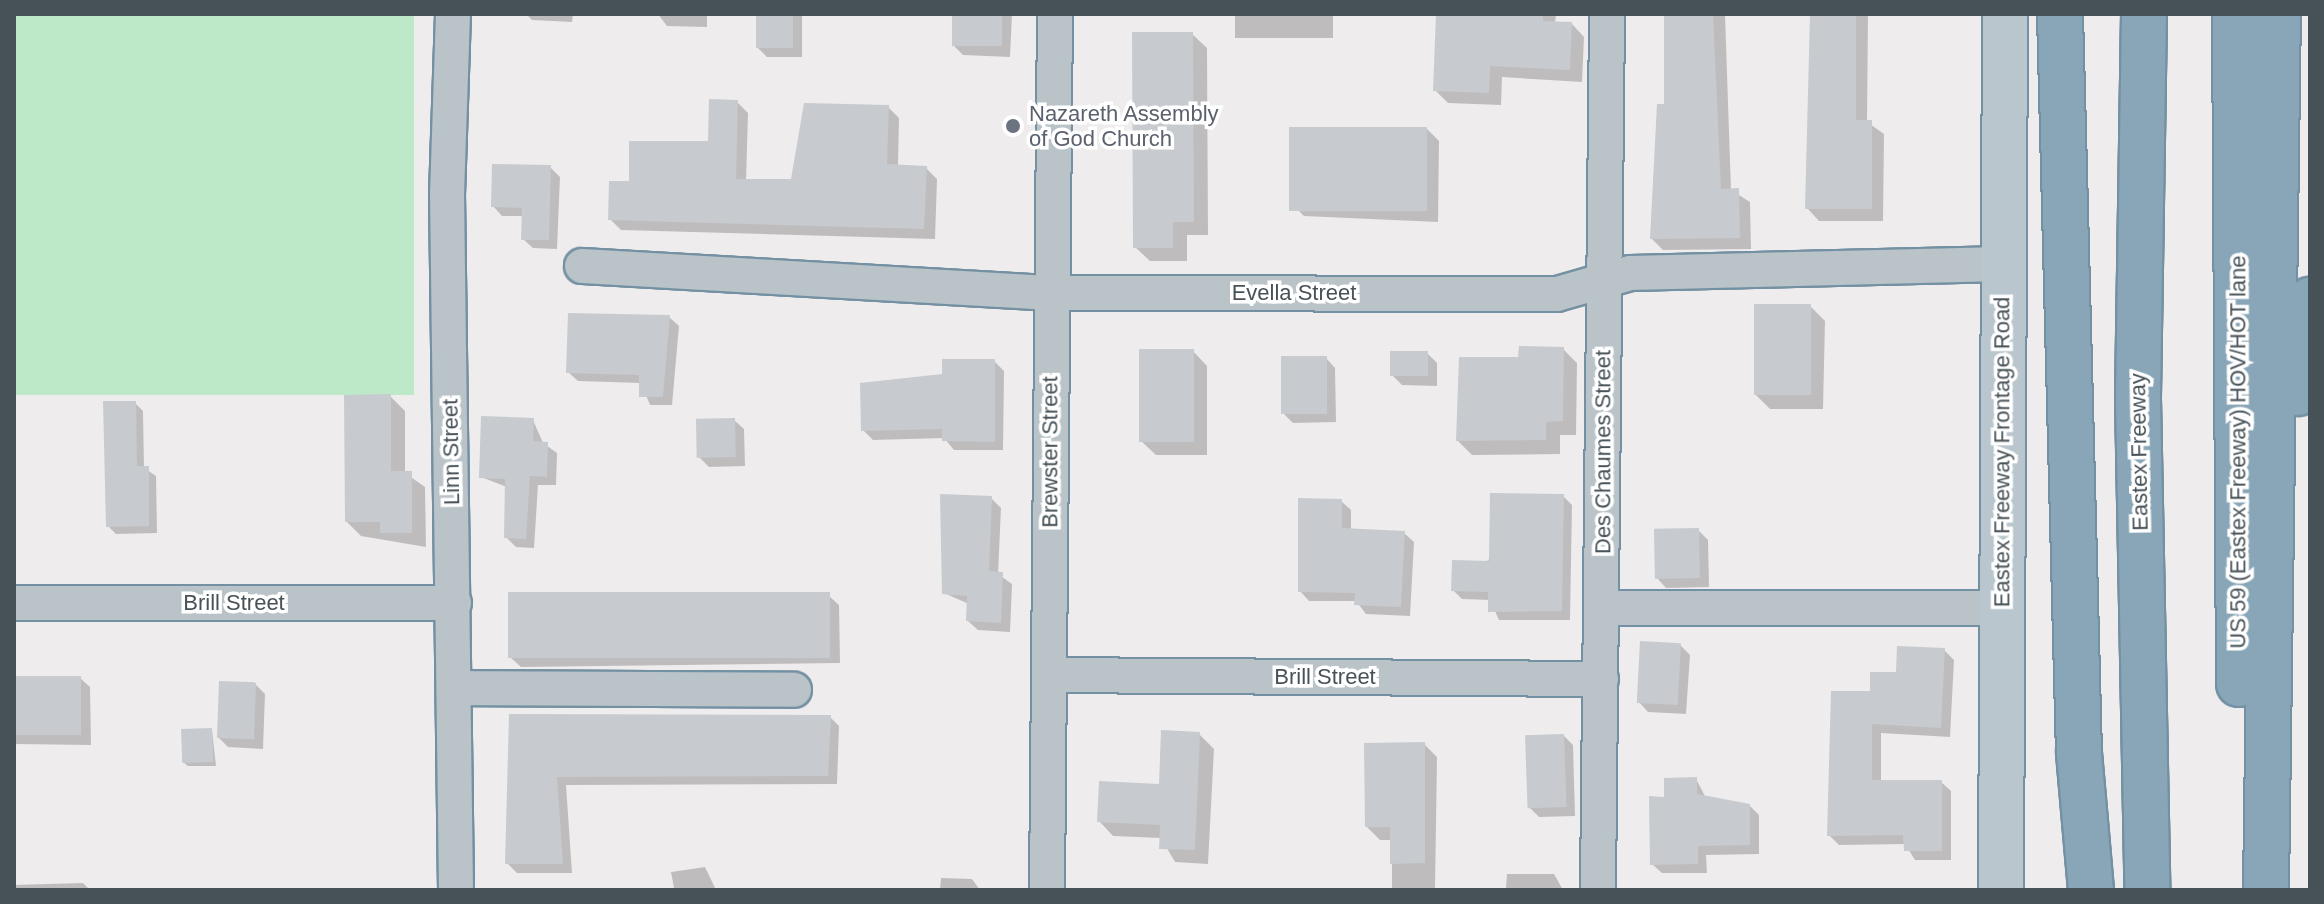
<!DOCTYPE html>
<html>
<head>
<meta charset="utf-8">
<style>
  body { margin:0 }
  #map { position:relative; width:2324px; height:904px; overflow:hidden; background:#efeced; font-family:Helvetica,sans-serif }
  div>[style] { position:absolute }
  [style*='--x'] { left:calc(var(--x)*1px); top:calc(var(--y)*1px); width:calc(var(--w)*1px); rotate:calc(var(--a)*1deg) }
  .green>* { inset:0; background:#bee9c8; transform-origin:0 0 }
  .shadow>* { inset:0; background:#0003; transform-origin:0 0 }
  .building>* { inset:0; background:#c7cacf; transform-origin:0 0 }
  .roads { filter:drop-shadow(2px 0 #7491a3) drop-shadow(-2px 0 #7491a3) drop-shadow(0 2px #7491a3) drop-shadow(0 -2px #7491a3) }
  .street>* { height:34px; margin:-17px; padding:0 17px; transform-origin:17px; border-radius:17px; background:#b9c3c8 }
  .secondary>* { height:44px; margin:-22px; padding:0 22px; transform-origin:22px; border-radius:22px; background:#bac6cd }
  .highway>* { height:44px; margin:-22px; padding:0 22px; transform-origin:22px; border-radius:22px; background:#88a6b7 }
  .dots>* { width:22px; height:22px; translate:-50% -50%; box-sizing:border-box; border:4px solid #fff; border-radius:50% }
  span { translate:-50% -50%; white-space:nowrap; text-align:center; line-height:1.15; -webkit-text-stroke:7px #fff; paint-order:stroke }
  .worship-label { font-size:22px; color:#5b616d }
  .left { translate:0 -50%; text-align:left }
  .street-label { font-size:22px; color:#475258 }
  .frame { position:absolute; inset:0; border:16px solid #475258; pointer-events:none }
</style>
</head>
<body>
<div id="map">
  <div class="green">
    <div style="left:14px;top:14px;width:400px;height:381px"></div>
  </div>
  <div class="shadow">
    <div style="clip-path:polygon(526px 14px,573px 14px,572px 22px,532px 20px)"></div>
    <div style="clip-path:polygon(658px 14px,707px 14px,707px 27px,667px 26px)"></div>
    <div style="clip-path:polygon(758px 14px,802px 14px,802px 57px,767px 57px,757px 47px)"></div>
    <div style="clip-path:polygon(954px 14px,1012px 14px,1010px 57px,963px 55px,953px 45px)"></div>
    <div style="left:1235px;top:14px;width:98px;height:24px"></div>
    <div style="clip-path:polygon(1438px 14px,1556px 14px,1555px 23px,1572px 24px,1584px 37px,1582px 82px,1502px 77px,1501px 105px,1448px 103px,1435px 90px)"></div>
    <div style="clip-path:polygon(1666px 14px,1725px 14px,1731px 190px,1750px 202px,1751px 249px,1663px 250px,1652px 239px,1666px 106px)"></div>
    <div style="clip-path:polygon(1811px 14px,1868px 14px,1867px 122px,1884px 134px,1883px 221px,1819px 221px,1807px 208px)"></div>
    <div style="clip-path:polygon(1192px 34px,1207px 48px,1208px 235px,1187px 235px,1187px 261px,1150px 261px,1135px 247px)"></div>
    <div style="clip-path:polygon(737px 102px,748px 113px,746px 181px,793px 182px,888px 107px,899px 118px,898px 166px,926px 168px,937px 179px,935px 239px,621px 230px,610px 219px,631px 183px,710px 143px)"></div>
    <div style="clip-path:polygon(1427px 129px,1439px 141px,1438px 222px,1304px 216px,1292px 204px)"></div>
    <div style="clip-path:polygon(550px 167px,560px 177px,557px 249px,533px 248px,523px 239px,524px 216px,502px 216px,493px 206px)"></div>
    <div style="clip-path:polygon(1810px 306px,1825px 321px,1823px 409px,1770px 409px,1755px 394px)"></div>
    <div style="clip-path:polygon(669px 317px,679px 326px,672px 405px,650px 405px,641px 383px,578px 381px,568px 372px)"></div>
    <div style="clip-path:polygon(1563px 349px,1577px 363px,1576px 435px,1560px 435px,1560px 454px,1472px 455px,1458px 441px,1520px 359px)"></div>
    <div style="clip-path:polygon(1193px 351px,1207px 366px,1207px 455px,1156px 455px,1141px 441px)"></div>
    <div style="clip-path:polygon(1427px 353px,1437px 363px,1437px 386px,1402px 385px,1392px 375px)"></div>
    <div style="clip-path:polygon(1326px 358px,1335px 368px,1336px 422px,1293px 423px,1283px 413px)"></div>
    <div style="clip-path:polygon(994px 361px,1004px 371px,1003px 450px,954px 450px,944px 438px,873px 440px,863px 430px,944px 376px)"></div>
    <div style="clip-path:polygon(390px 396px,405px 411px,405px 473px,425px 487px,426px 547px,361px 536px,347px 522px)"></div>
    <div style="clip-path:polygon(135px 403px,143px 411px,144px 468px,156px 476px,157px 533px,116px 534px,108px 526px)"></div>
    <div style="clip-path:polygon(533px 420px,543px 443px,557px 453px,556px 485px,538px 485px,534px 548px,516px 547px,506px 537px,507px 487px,481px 477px)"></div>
    <div style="clip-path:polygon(734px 420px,744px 429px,745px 466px,709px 467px,699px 457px)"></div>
    <div style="clip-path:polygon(1563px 496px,1572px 505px,1570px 620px,1499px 620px,1490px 600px,1462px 599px,1453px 590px)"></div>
    <div style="clip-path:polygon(991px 498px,1001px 508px,998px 574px,1012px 584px,1010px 632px,978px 630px,968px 621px,969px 604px,944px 593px)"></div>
    <div style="clip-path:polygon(1341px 501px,1351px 510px,1351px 530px,1404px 533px,1414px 542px,1410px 616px,1366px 614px,1356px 601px,1309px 601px,1300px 591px)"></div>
    <div style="clip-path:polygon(1698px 530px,1708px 540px,1709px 587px,1666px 588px,1657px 578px)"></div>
    <div style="clip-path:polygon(829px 596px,839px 605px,840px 663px,521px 667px,511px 658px)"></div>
    <div style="clip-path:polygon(1680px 645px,1690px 655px,1686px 714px,1648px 712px,1639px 702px)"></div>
    <div style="clip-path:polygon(1944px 650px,1954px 660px,1950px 737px,1881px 733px,1881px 782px,1941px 782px,1951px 791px,1951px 860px,1915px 860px,1905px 844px,1839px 845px,1829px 835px,1872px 693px)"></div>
    <div style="clip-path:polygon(14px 677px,80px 678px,90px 687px,91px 745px,14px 744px)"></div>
    <div style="clip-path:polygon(255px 684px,265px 694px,263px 749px,228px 747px,218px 737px)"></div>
    <div style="clip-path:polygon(511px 716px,830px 717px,839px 726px,837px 784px,566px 785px,572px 873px,517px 873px,507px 863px)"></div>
    <div style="clip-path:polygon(212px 730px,216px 766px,188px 766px,183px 762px)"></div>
    <div style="clip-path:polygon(1199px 734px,1214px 749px,1208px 864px,1175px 862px,1161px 838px,1113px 836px,1099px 821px,1161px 786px)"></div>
    <div style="clip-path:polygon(1564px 736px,1573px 745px,1575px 816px,1539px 817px,1529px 807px)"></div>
    <div style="clip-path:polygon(1424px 744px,1437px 757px,1435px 890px,1392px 890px,1392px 840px,1380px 840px,1367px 827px)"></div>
    <div style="clip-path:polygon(1696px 779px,1706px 798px,1749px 805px,1759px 815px,1759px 854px,1706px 855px,1707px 873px,1662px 873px,1652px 864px,1666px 799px)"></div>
    <div style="clip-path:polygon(705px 867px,716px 890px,663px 890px,674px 888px,671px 872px)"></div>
    <div style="clip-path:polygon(1507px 874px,1554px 874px,1563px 890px,1489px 890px,1506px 888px)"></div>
    <div style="clip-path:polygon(941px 878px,972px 879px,980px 890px,940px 890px)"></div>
    <div style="clip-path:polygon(83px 883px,90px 890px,14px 890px,14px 885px)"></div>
  </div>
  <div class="building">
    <div style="left:756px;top:14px;width:37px;height:34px"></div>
    <div style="left:952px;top:14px;width:50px;height:32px"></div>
    <div style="clip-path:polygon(1436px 14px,1543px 14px,1543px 21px,1572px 22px,1570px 70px,1490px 66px,1489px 93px,1433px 91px)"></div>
    <div style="clip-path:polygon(1664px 14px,1713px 14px,1721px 189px,1739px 188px,1740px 238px,1650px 239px,1657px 104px,1664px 104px)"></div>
    <div style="clip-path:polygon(1810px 14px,1856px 14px,1856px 120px,1872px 120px,1872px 209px,1805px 209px)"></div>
    <div style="clip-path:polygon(1132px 32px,1193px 32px,1194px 222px,1173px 222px,1173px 248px,1133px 248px)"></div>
    <div style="clip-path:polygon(709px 99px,738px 100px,736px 179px,791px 179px,804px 103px,889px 105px,887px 164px,927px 166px,924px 229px,608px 220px,609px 181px,629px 181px,629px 141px,708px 141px)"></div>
    <div style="left:1427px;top:127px;width:84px;height:138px;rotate:90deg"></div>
    <div style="clip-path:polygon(492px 164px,551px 165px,549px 240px,521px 240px,522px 208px,491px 207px)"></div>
    <div style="left:1754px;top:304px;width:57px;height:91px"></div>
    <div style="clip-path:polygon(568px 313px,670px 315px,663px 397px,639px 397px,639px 375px,566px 373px)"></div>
    <div style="clip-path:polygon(1519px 346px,1564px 347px,1563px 421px,1546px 422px,1546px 440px,1456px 441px,1459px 357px,1518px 357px)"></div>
    <div style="left:1194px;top:349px;width:93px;height:55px;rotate:90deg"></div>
    <div style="left:1390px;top:351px;width:38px;height:25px"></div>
    <div style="left:1281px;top:356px;width:46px;height:58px"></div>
    <div style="clip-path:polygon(942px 359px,995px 359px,995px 442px,942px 441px,942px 429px,861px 431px,860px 383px,942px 374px)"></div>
    <div style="clip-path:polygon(391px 394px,391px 471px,412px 471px,412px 533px,380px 533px,380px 522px,345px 522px,344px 395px)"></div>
    <div style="clip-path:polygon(103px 401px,136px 401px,137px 466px,149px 466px,149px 526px,106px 527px)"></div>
    <div style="clip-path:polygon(481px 416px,534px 418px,533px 441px,548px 442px,547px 477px,530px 476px,526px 539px,504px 538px,505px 479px,479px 478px)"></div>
    <div style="left:735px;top:418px;width:39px;height:39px;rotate:89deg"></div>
    <div style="clip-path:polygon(1490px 493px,1564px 494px,1562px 611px,1488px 612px,1488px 592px,1451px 591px,1452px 560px,1489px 561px)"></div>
    <div style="clip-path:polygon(940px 494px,992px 496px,989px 571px,1003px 572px,1001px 623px,966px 621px,967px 596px,942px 594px)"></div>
    <div style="clip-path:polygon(1298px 498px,1342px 499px,1342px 528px,1405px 531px,1401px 607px,1354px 605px,1355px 593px,1298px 592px)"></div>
    <div style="left:1699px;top:528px;width:50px;height:45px;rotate:89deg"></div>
    <div style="left:508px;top:592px;width:322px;height:66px"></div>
    <div style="left:1640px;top:641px;width:41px;height:62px;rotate:3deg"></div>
    <div style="clip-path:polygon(1897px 646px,1945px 648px,1941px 728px,1872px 724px,1872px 780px,1942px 780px,1942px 851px,1904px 851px,1903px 835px,1827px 836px,1831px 691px,1870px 691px,1870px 672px,1896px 672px)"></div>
    <div style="left:14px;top:676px;width:67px;height:59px"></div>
    <div style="left:219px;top:681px;width:37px;height:57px;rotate:2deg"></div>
    <div style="clip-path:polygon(509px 714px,831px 715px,828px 776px,557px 777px,563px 864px,505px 864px)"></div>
    <div style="left:212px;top:728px;width:34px;height:31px;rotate:88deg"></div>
    <div style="clip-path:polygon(1161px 730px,1200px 732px,1195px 850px,1159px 849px,1160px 825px,1097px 822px,1099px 781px,1159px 784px)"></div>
    <div style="left:1564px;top:734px;width:73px;height:39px;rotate:88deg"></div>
    <div style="clip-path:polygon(1425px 742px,1425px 863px,1390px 864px,1390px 827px,1365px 827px,1364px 743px)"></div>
    <div style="clip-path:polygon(1697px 777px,1697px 794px,1750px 804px,1750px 845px,1698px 846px,1698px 864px,1650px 865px,1649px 796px,1664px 797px,1664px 778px)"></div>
  </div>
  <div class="roads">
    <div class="street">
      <div style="--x:453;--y:14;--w:179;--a:91.9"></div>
      <div style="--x:447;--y:193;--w:697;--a:89.26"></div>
      <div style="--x:582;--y:266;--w:467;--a:3.3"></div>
      <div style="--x:1048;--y:293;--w:509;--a:0.11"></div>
      <div style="--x:1557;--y:294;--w:76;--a:-16"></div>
      <div style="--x:1630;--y:273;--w:373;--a:-1.4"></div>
      <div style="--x:14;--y:603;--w:440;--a:0"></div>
      <div style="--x:1603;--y:608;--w:398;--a:0"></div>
      <div style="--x:1049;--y:675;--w:552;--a:0.42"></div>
      <div style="--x:454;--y:688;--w:340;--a:0.3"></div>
      <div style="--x:1047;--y:890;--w:876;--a:-89.48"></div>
      <div style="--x:1598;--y:890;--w:876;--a:-89.41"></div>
    </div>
    <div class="secondary">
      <div style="--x:2001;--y:890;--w:876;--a:-89.74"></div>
    </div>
    <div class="highway">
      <div style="--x:2060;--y:14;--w:739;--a:88.53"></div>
      <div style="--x:2079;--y:753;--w:138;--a:85"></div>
      <div style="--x:2144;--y:14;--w:385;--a:90.9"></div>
      <div style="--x:2138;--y:399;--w:491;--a:88.9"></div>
      <div style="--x:2235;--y:14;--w:670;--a:89.66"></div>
      <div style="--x:2298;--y:393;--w:94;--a:-82.6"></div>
      <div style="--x:2266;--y:890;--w:876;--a:-89.22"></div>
    </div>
  </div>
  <div class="dots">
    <div style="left:1013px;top:126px;background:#6b7280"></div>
  </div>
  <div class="worship-label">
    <span class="left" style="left:1029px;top:126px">Nazareth Assembly<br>of God Church</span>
  </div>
  <div class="street-label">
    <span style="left:1294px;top:293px">Evella Street</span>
    <span style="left:451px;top:452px;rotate:-91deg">Linn Street</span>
    <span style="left:1050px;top:452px;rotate:-90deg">Brewster Street</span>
    <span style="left:1603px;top:452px;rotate:-90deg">Des Chaumes Street</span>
    <span style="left:2002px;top:452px;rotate:-90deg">Eastex Freeway Frontage Road</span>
    <span style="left:2139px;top:452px;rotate:-91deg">Eastex Freeway</span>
    <span style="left:2238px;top:452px;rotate:-90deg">US 59 (Eastex Freeway) HOV/HOT lane</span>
    <span style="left:234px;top:603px">Brill Street</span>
    <span style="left:1325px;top:677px">Brill Street</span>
  </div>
  <div class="frame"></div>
</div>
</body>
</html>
